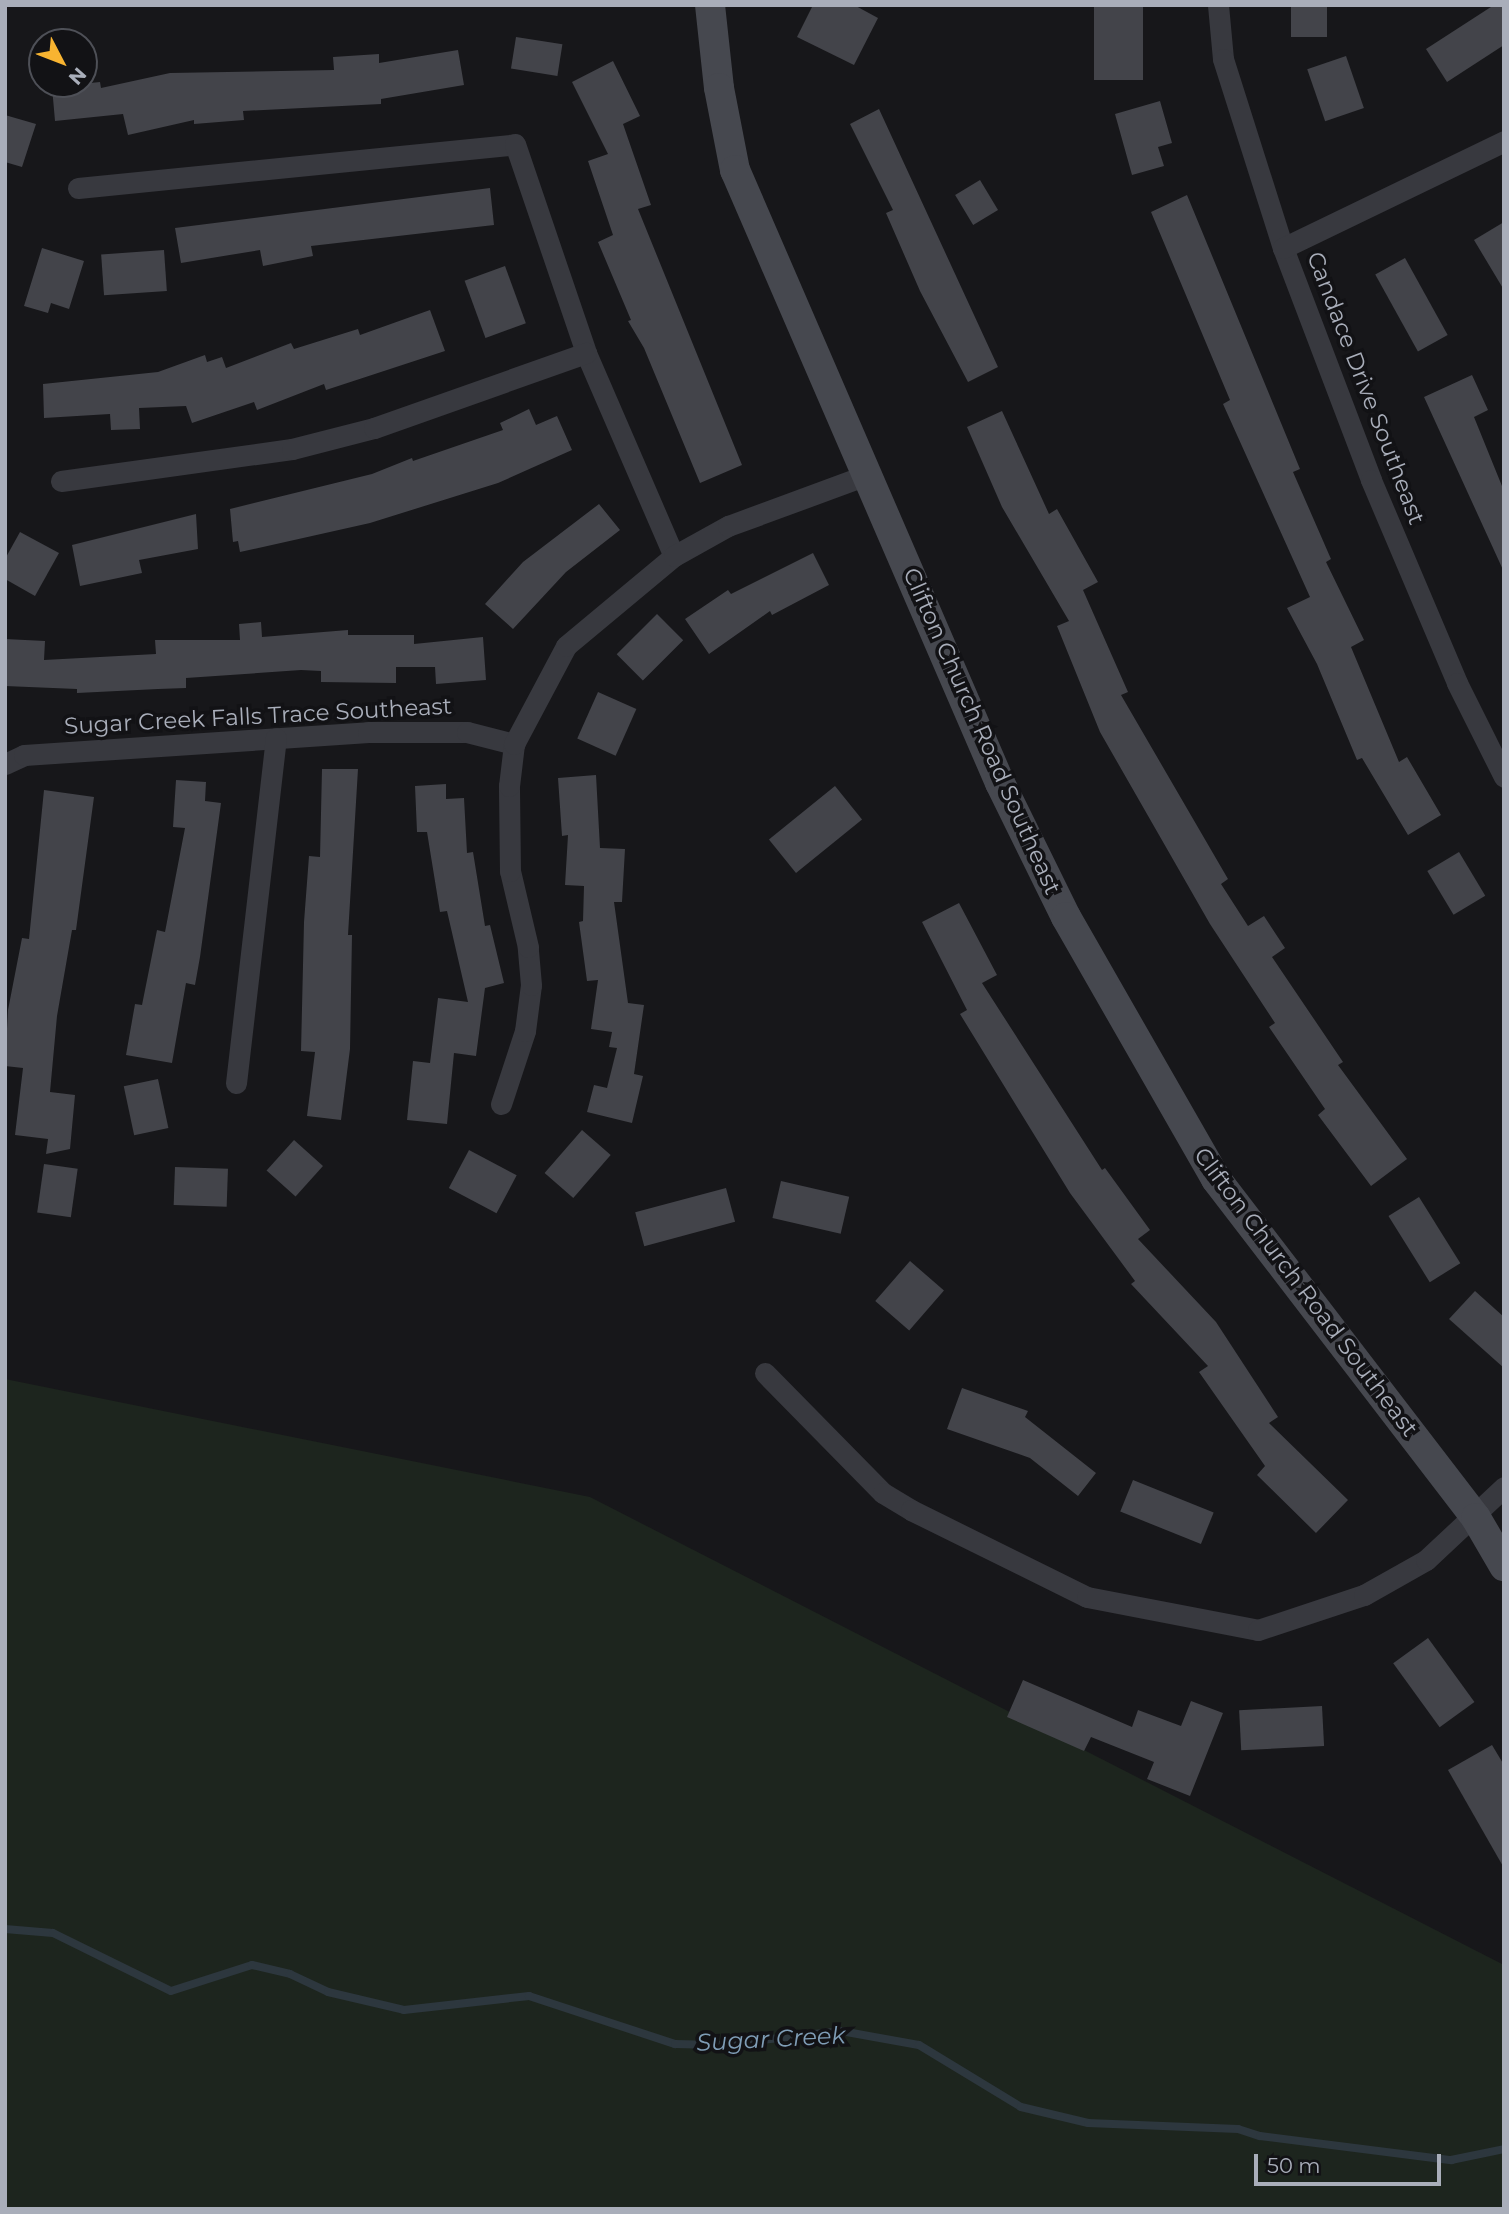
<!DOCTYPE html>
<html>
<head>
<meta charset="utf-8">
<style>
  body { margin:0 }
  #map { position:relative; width:1509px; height:2214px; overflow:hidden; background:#17171a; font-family:Montserrat,sans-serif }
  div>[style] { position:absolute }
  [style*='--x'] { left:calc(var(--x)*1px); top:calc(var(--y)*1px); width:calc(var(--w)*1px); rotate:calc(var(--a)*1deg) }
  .green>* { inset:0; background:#1d251e }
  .stream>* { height:8px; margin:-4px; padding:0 4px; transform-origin:4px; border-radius:4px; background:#2d373e }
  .building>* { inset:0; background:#43444a; transform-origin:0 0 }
  .street>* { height:21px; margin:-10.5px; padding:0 10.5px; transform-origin:10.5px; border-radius:10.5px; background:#38393f }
  .secondary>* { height:30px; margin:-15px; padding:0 15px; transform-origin:15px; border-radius:15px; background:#46484f }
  span { translate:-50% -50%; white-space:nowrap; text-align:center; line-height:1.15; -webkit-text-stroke:7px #121215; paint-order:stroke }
  .street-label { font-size:23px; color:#a9aeba }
  .water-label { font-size:24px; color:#7f9db6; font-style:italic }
  .frame { position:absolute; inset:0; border:7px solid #a9aeba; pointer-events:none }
  .north { position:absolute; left:28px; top:28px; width:70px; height:70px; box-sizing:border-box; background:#121215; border:2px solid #4e5057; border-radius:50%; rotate:132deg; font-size:19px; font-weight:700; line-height:28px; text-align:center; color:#a9aeba }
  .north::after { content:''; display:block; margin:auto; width:24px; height:32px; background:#f8b431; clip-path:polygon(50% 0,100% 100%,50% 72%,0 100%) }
  .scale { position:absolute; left:1254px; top:2154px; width:187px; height:32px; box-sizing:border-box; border:4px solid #a9aeba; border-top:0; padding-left:9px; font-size:21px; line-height:24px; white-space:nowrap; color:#a9aeba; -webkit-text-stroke:5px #121215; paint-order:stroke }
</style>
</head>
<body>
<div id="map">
  <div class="green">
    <div style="clip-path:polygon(5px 1379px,590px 1497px,1504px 1965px,1504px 2209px,5px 2209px)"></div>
  </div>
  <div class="stream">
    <div style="--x:5;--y:1929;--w:48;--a:4.8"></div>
    <div style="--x:53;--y:1933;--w:131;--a:26.2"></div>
    <div style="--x:171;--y:1991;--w:85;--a:-17.8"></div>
    <div style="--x:252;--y:1965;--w:39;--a:13"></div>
    <div style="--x:290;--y:1974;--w:42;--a:25.3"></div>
    <div style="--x:328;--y:1992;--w:78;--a:13.3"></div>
    <div style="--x:404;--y:2010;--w:126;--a:-6.4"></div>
    <div style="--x:529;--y:1996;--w:154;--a:18.2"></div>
    <div style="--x:675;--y:2044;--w:43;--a:1.3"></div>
    <div style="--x:718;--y:2045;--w:124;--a:-6.5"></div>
    <div style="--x:841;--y:2031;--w:79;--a:10.2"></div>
    <div style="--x:919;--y:2045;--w:119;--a:31.3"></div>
    <div style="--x:1021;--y:2107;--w:69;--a:13.4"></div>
    <div style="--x:1088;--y:2123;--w:150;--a:2.3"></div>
    <div style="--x:1238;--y:2129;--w:23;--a:18"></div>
    <div style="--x:1260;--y:2136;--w:193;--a:7.2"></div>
    <div style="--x:1451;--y:2160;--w:54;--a:-11.7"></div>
  </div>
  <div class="building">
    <div style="clip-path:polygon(813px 5px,854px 5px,878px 18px,854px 65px,797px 37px)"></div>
    <div style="left:1094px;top:5px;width:49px;height:75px"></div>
    <div style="left:1291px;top:5px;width:36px;height:32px"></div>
    <div style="clip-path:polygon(1494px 5px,1504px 5px,1504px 45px,1447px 82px,1426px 49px)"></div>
    <div style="left:516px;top:37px;width:47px;height:32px;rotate:9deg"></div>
    <div style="clip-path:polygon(458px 50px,464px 85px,381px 99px,381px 104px,243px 111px,244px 120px,194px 124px,194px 120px,128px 135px,123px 114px,55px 121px,52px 87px,100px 82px,101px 88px,170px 73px,334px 70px,333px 57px,379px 54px,379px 63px)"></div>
    <div style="left:1346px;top:56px;width:55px;height:41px;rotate:71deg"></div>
    <div style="clip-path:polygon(613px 61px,640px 116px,623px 124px,651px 205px,638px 209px,742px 465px,700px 483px,644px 348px,628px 321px,631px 320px,598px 242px,613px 235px,588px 161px,608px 154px,572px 82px)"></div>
    <div style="clip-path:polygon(1160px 101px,1172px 143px,1158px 147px,1164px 166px,1132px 175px,1115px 114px)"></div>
    <div style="clip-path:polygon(879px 109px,998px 367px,968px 382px,920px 291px,886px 213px,893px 210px,850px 124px)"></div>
    <div style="clip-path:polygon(5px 115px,36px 124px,22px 167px,5px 162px)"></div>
    <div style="left:980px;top:180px;width:35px;height:29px;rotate:59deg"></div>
    <div style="clip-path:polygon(490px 188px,494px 225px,311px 246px,313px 256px,263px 266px,260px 250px,181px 263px,175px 228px)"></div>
    <div style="clip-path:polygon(1187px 195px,1300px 469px,1293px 472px,1331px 559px,1326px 562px,1364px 640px,1351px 647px,1399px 762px,1407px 757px,1441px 815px,1408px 835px,1362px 758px,1357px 760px,1317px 664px,1287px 608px,1310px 597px,1223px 404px,1230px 400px,1151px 212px)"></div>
    <div style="clip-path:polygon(1504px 222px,1504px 290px,1474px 240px)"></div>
    <div style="clip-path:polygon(42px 248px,84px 261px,69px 309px,51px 303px,48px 313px,24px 306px)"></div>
    <div style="left:164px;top:250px;width:41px;height:63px;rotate:86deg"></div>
    <div style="left:1405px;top:258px;width:88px;height:34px;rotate:61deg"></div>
    <div style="left:505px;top:266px;width:61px;height:43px;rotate:70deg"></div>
    <div style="clip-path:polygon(430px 310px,445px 351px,326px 390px,324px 384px,257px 410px,254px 402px,192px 423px,186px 406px,139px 408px,140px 429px,111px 430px,110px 414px,44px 418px,43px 384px,158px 372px,205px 355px,207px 362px,222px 357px,226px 368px,291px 343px,294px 349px,358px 329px,360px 335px)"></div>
    <div style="clip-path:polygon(1472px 375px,1488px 410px,1474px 417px,1504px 491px,1504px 572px,1424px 397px)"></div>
    <div style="clip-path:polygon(529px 409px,536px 425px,557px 416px,572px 450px,498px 483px,370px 523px,240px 552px,238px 541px,233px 542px,230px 509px,372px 474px,412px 458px,413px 461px,503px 430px,500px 423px)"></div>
    <div style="clip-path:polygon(1002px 411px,1049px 514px,1057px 509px,1098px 582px,1083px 590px,1128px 692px,1121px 695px,1228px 879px,1221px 884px,1248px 926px,1264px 916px,1285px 948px,1272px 957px,1343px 1062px,1338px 1065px,1407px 1159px,1371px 1186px,1318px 1115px,1325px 1109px,1269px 1027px,1275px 1023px,1210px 924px,1100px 732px,1057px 626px,1069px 621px,1002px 507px,967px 427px)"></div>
    <div style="clip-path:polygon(599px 504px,620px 530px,566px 572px,513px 629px,485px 604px,523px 562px)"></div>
    <div style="clip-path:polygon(196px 514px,198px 549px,139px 560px,142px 573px,80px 586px,72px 545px)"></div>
    <div style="clip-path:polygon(20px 532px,59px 553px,35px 596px,5px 579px,5px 559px)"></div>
    <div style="clip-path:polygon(813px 553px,829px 585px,772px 615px,770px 611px,709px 654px,685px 619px,728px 590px,731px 594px)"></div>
    <div style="left:657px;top:614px;width:37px;height:57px;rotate:45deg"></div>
    <div style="clip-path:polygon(261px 622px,262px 637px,348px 630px,348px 635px,414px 635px,414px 644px,483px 637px,486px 680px,436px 684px,435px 667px,396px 667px,396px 683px,321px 682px,321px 671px,301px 670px,186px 678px,186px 688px,158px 689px,77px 693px,77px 689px,5px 686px,5px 639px,45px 641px,44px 660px,156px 654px,155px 640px,240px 640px,239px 624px)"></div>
    <div style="left:598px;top:692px;width:42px;height:51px;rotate:24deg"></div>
    <div style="clip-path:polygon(322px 769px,358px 769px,348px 935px,352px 935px,350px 1049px,341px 1120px,307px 1116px,315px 1052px,301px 1051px,304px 922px,309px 856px,320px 857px)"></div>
    <div style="clip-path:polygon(596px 775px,600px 848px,625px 849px,622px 902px,614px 902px,628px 1003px,644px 1005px,634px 1074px,643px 1076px,632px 1123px,587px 1112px,594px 1085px,607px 1088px,617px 1048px,609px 1047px,612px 1032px,591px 1029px,598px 980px,587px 981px,579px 922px,583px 921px,584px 886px,565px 885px,568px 835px,562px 836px,558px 778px)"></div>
    <div style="clip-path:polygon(176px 780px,206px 782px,205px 801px,221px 803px,200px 957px,195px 985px,186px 983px,172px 1063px,126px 1055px,135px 1004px,142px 1005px,157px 930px,165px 932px,185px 828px,173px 827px)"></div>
    <div style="clip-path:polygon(446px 784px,446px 799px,464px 798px,467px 853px,473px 852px,485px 926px,490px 925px,504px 983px,485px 988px,476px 1056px,454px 1053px,447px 1124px,407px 1120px,413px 1061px,430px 1063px,438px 998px,468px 1002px,447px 911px,440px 912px,427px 832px,417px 832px,415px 786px)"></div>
    <div style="left:835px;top:786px;width:43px;height:85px;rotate:51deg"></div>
    <div style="clip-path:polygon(44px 790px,94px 797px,76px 930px,72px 930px,57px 1016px,50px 1092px,75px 1095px,70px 1149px,46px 1154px,48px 1139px,15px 1135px,23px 1068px,5px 1066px,8px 1010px,22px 938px,29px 939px)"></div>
    <div style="left:1459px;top:852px;width:51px;height:37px;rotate:59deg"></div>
    <div style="clip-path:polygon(959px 903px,997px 975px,982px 983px,1102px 1170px,1105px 1168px,1150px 1230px,1138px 1239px,1216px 1322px,1278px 1417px,1269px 1423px,1348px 1500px,1316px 1533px,1257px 1475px,1265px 1466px,1199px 1372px,1208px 1366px,1131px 1284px,1135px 1281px,1070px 1193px,960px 1014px,967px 1010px,922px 922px)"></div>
    <div style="left:158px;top:1079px;width:50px;height:35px;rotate:78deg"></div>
    <div style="left:582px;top:1130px;width:38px;height:57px;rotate:41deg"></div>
    <div style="left:294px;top:1140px;width:39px;height:41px;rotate:42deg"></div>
    <div style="left:469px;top:1150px;width:54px;height:43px;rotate:28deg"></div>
    <div style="left:44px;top:1164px;width:34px;height:49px;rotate:8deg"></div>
    <div style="left:175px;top:1167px;width:53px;height:38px;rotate:2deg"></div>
    <div style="left:781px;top:1181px;width:70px;height:38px;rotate:13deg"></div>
    <div style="left:726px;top:1188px;width:35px;height:94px;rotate:75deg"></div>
    <div style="left:1419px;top:1197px;width:78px;height:36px;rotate:58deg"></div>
    <div style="left:910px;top:1261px;width:45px;height:53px;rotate:41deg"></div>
    <div style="clip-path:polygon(1475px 1291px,1504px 1317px,1504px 1368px,1449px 1319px)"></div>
    <div style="clip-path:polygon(962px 1388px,1028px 1411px,1025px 1417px,1096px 1473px,1078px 1496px,1030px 1458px,947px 1429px)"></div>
    <div style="left:1133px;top:1480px;width:87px;height:34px;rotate:22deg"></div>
    <div style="left:1428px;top:1638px;width:79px;height:43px;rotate:54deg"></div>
    <div style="clip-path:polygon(1023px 1680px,1132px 1727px,1138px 1710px,1181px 1726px,1191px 1701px,1223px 1713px,1190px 1796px,1147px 1779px,1154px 1762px,1091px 1737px,1084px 1751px,1007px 1717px)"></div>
    <div style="left:1322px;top:1706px;width:40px;height:83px;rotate:87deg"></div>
    <div style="clip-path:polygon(1492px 1745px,1504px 1765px,1504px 1868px,1448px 1770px)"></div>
  </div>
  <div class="street">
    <div style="--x:1218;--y:5;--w:54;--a:84.7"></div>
    <div style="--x:1223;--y:59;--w:198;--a:72.4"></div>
    <div style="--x:1283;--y:248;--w:248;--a:69.2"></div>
    <div style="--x:1371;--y:480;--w:220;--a:67"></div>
    <div style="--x:1457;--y:683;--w:105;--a:63.4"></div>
    <div style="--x:78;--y:188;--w:439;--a:-5.7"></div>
    <div style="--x:515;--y:144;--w:221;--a:71.2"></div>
    <div style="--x:586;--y:353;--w:221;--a:66.6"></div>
    <div style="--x:1283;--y:248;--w:246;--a:-25.8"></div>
    <div style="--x:61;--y:481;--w:233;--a:-7.9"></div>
    <div style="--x:292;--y:449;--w:85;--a:-14.4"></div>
    <div style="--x:374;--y:428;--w:225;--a:-19.5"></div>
    <div style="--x:5;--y:764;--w:21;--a:-25"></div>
    <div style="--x:24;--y:755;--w:345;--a:-3.8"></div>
    <div style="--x:368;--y:732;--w:99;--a:0"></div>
    <div style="--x:467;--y:732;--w:49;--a:14.3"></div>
    <div style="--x:236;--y:1083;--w:347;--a:-83.4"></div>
    <div style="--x:501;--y:1104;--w:77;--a:-71.8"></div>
    <div style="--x:525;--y:1031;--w:46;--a:-82.6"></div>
    <div style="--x:531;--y:985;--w:38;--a:-95"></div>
    <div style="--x:528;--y:947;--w:78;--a:-103.3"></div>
    <div style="--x:510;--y:871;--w:85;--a:-90.7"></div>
    <div style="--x:509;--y:786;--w:42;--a:-83.2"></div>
    <div style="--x:514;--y:744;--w:111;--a:-62"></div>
    <div style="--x:566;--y:646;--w:141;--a:-39.8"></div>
    <div style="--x:674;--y:556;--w:62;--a:-29.1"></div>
    <div style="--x:728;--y:526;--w:150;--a:-20.2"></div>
    <div style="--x:765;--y:1373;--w:168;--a:45.5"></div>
    <div style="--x:883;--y:1493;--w:33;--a:31"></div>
    <div style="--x:911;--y:1510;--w:196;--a:26.3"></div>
    <div style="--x:1087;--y:1597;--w:174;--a:10.9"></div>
    <div style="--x:1258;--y:1630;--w:112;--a:-18.3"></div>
    <div style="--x:1364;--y:1595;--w:71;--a:-29.4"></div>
    <div style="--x:1426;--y:1560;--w:107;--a:-43.1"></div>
  </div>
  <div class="secondary">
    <div style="--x:710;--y:5;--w:83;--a:83.8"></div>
    <div style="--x:719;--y:88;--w:84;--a:79"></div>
    <div style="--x:735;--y:170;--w:668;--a:66.62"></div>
    <div style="--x:1000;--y:783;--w:149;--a:63.8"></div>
    <div style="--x:1066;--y:917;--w:302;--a:60.2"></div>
    <div style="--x:1216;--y:1179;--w:427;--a:52.5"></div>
    <div style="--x:1476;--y:1518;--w:56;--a:59.7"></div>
  </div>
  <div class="street-label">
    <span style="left:1366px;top:388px;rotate:69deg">Candace Drive Southeast</span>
    <span style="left:258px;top:716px;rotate:-3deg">Sugar Creek Falls Trace Southeast</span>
    <span style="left:982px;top:731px;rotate:66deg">Clifton Church Road Southeast</span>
    <span style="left:1306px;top:1292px;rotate:53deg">Clifton Church Road Southeast</span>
  </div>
  <div class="water-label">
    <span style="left:771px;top:2039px;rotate:-3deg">Sugar Creek</span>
  </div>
  <div class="frame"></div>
  <div class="north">N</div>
  <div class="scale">50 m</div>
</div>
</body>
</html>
